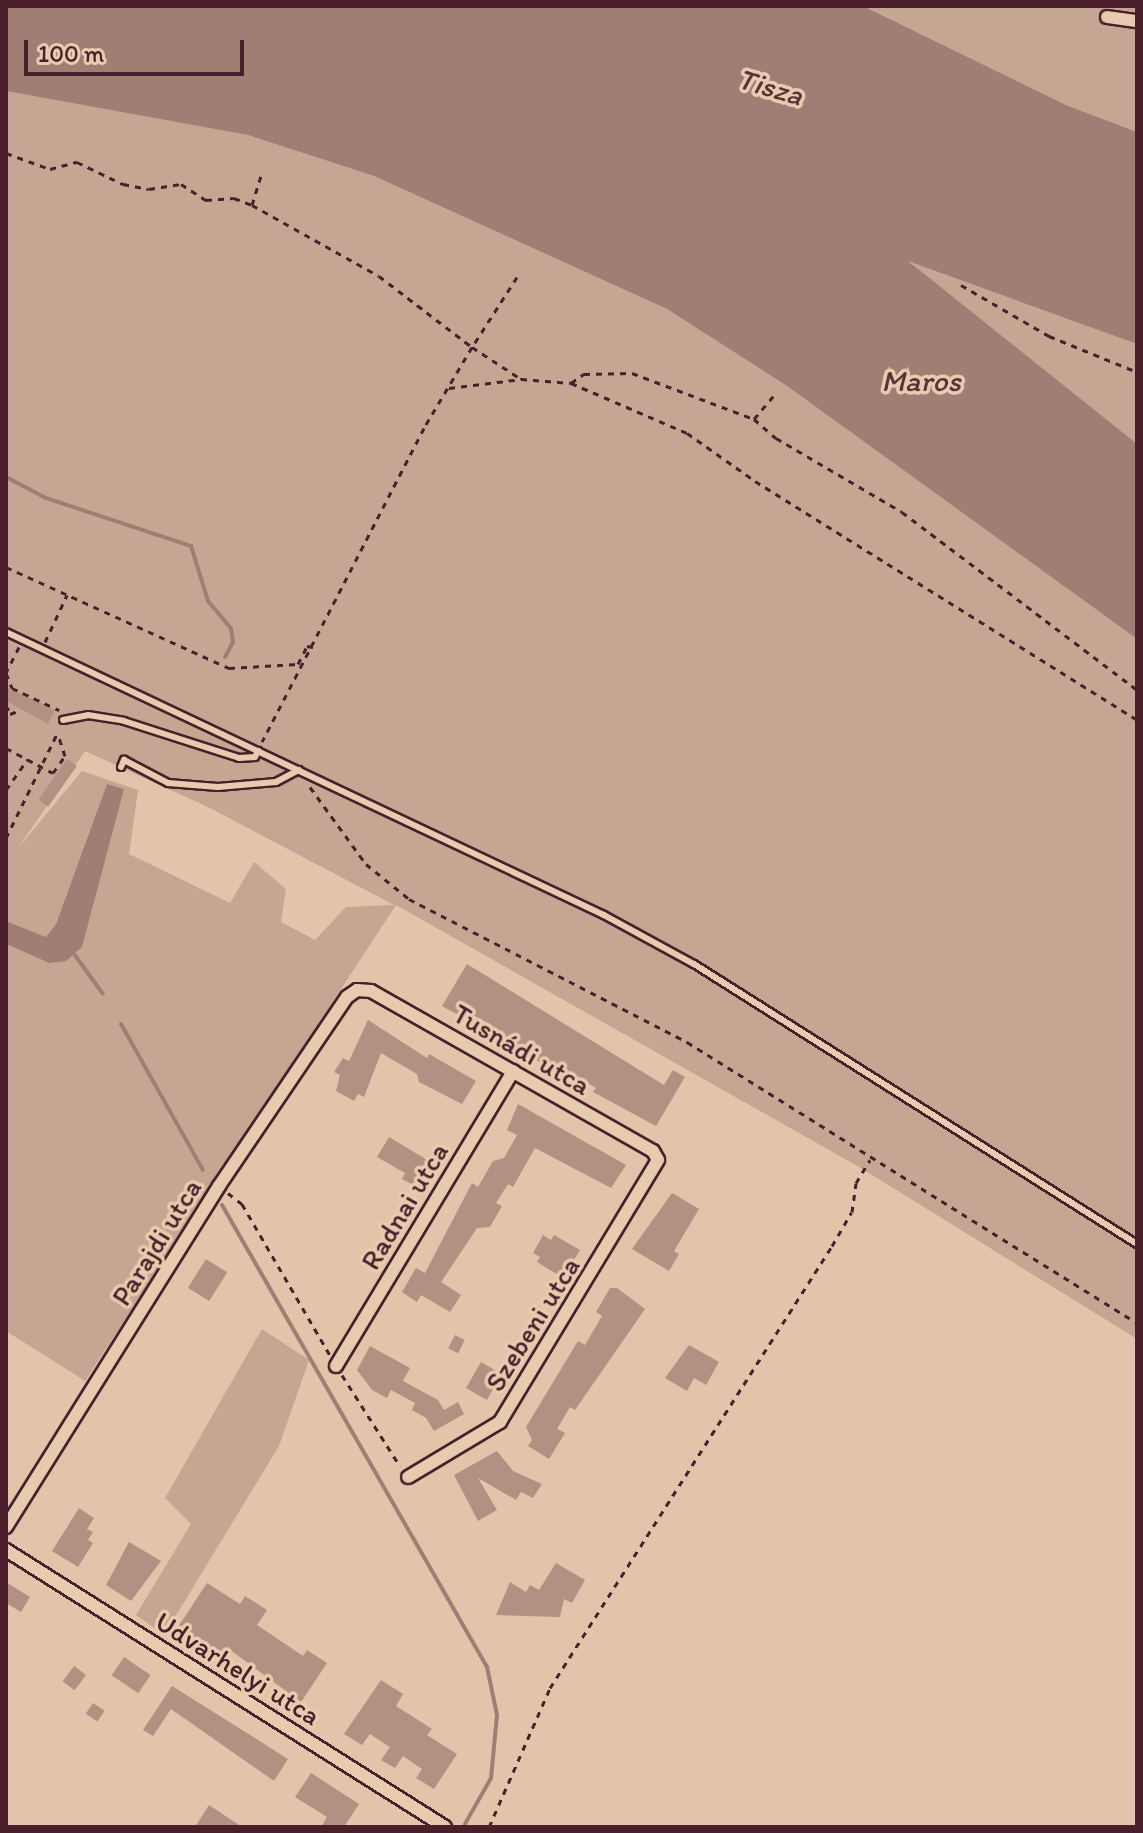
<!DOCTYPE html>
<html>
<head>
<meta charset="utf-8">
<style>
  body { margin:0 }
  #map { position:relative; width:1143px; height:1833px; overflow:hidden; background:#e1c4a9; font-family:Itim,sans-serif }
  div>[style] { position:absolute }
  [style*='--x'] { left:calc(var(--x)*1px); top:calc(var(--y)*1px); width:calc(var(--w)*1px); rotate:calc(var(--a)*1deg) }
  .green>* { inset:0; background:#c5a692 }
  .water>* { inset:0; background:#a17e74 }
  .stream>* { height:4px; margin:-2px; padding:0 2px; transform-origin:2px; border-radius:2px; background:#a17e74 }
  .building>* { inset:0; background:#b29182; transform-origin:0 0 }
  .path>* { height:3px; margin-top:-1.5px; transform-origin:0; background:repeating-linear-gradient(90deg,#4a1f2b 0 6px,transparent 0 12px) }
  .roads { filter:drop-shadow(2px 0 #4a1f2b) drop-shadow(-2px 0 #4a1f2b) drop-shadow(0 2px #4a1f2b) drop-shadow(0 -2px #4a1f2b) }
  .lane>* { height:6px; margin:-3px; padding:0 3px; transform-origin:3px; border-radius:3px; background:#e7cbae }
  .street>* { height:12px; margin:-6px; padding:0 6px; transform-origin:6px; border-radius:6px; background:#e7cbae }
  span { translate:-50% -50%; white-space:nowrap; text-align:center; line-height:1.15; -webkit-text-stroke:7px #e7cbae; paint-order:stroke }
  .street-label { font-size:28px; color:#4a1f2b }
  .water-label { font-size:30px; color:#5b323a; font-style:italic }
  .frame { position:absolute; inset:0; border:8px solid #4a1f2b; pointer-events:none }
  .scale { position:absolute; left:24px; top:40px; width:220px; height:36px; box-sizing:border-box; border:4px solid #4a1f2b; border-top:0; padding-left:10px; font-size:24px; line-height:28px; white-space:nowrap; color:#4a1f2b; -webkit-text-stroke:6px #e7cbae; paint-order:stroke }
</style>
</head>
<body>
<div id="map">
  <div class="green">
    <div style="clip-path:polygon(863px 6px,1137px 6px,1137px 132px,1066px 105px)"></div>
    <div style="clip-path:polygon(evenodd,6px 91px,249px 135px,374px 176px,667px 309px,787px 386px,1137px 639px,1137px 1339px,859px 1167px,396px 905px,85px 1381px,6px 1331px,6px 944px,49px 963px,124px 789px,107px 785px,56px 924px,46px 937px,6px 921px,6px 91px,85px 751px,210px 808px,394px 905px,346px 907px,315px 940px,281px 922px,286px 889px,254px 862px,230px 903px,129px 854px,138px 790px,82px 771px,18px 848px,85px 751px)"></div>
    <div style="clip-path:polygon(906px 259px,1137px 344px,1137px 444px,988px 330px)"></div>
    <div style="clip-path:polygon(262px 1329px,309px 1360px,279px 1446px,164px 1635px,136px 1615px,191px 1524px,165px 1498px)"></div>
  </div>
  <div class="water">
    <div style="clip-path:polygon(6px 6px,863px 6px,1066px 105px,1137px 132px,1137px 344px,908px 261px,1137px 444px,1137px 639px,787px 386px,667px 309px,374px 176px,248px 135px,6px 91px)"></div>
    <div style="clip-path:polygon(107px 784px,124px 789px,82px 947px,66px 961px,49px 963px,6px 944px,6px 921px,46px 937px,56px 924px)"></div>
  </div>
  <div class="stream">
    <div style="--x:6;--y:477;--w:45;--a:27.7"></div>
    <div style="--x:46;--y:498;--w:153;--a:18.3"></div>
    <div style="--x:191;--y:546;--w:58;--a:72.8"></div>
    <div style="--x:208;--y:601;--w:35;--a:50"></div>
    <div style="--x:231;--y:628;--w:14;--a:82"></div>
    <div style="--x:233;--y:642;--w:17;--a:118"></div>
    <div style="--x:74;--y:954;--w:49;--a:54.1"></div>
    <div style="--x:121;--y:1024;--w:167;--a:60.7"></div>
    <div style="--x:222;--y:1205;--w:533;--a:60.16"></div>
    <div style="--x:487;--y:1667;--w:49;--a:78.2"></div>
    <div style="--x:497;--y:1715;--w:63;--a:95.4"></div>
    <div style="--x:491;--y:1778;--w:53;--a:119.5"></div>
  </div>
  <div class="building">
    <div style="clip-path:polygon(6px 687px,55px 710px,48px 724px,6px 701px)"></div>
    <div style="left:67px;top:759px;width:12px;height:50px;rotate:35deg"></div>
    <div style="clip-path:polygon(467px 964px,664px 1085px,673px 1070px,685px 1077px,656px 1126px,593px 1092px,596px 1088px,576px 1076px,573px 1082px,489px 1032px,493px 1026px,473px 1015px,469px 1021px,442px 1006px)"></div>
    <div style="clip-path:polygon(368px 1020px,427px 1058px,429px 1054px,476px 1081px,462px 1104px,419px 1082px,417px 1074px,381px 1053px,364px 1097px,358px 1094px,354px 1101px,336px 1091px,340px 1075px,334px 1072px,343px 1058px,349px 1061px)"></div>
    <div style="clip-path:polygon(518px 1104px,626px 1165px,611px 1188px,535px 1148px,513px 1187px,508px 1184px,496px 1203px,502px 1206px,490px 1227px,477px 1228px,441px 1282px,461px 1295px,450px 1312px,421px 1295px,417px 1302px,402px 1292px,416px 1268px,425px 1273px,472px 1183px,478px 1187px,493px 1161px,504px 1158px,517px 1135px,507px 1130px)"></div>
    <div style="clip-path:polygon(389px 1137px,429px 1161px,415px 1186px,402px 1179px,405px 1173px,377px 1157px)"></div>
    <div style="clip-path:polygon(672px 1193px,699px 1209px,674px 1251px,679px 1254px,669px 1271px,632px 1249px)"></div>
    <div style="clip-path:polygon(543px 1235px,551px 1240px,554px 1235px,580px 1250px,563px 1278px,537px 1262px,540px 1257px,533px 1253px)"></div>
    <div style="left:206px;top:1259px;width:25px;height:34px;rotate:32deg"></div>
    <div style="clip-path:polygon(610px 1288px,617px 1288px,645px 1309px,575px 1410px,570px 1407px,557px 1429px,565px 1433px,549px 1459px,528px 1446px,532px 1440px,526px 1427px,578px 1341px,585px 1345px,602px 1316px,596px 1312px)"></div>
    <div style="left:455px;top:1335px;width:11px;height:15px;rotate:27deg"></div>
    <div style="clip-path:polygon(689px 1345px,719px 1362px,706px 1385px,694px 1378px,687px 1391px,665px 1378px)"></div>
    <div style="clip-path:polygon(370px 1346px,410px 1368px,403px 1381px,438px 1400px,444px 1410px,458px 1402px,464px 1414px,434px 1431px,426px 1418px,412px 1410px,415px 1403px,391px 1390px,387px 1398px,372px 1390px,357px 1370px)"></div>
    <div style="left:481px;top:1362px;width:24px;height:30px;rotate:30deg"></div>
    <div style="clip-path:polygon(497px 1451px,513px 1471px,542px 1484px,533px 1498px,521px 1492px,516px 1500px,478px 1478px,497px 1510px,478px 1521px,454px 1475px)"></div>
    <div style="clip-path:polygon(79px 1508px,94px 1518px,87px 1529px,93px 1532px,88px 1540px,93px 1543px,78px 1567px,52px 1551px)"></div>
    <div style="clip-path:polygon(129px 1542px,161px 1561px,131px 1601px,106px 1585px)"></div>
    <div style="clip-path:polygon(556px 1563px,585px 1580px,572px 1603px,564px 1599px,560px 1617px,496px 1615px,510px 1582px,526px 1592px,530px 1585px,539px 1590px)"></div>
    <div style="clip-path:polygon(6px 1582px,30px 1597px,21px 1612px,6px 1603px)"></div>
    <div style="clip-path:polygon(207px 1583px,240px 1604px,245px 1596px,267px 1610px,257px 1625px,303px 1656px,307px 1650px,327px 1663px,301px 1702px,229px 1649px,223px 1657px,176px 1630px)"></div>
    <div style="left:124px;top:1657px;width:32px;height:22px;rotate:34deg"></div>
    <div style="left:74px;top:1666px;width:15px;height:19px;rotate:37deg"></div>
    <div style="clip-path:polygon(381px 1680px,403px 1694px,396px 1706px,432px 1729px,427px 1735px,457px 1754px,434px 1789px,416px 1778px,422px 1769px,403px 1756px,395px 1768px,381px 1760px,390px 1747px,370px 1734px,362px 1745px,344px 1734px)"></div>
    <div style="clip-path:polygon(172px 1686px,288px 1759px,274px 1781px,171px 1709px,153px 1736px,143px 1730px)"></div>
    <div style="left:93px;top:1703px;width:14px;height:13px;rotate:34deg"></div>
    <div style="clip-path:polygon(311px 1773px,359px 1804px,344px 1827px,321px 1827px,327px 1817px,295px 1797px)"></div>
    <div style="clip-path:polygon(209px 1805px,242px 1827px,195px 1827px)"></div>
  </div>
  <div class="path">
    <div style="--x:6;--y:153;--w:47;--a:20"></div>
    <div style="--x:50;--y:169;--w:28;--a:-15"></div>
    <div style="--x:77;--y:162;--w:51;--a:25.6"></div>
    <div style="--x:123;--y:184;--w:26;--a:11"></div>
    <div style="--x:149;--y:189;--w:32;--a:-9"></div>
    <div style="--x:181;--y:184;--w:30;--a:33"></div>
    <div style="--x:206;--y:200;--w:28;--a:-4"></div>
    <div style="--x:234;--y:198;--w:19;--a:21"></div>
    <div style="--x:252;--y:205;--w:145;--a:29.2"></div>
    <div style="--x:379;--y:276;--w:117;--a:37.4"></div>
    <div style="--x:472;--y:347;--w:94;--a:120.7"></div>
    <div style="--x:424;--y:428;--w:353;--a:117.3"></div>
    <div style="--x:252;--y:205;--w:31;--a:-73"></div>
    <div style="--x:517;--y:277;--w:83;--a:122.7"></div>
    <div style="--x:472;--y:347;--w:59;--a:33.1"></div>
    <div style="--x:961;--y:285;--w:102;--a:30.1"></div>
    <div style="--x:1049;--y:336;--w:95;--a:22.2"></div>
    <div style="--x:571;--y:383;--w:16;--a:-35"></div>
    <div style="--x:584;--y:374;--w:48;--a:-1.2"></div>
    <div style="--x:632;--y:373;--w:130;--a:20.7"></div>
    <div style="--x:754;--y:419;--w:29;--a:41"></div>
    <div style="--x:776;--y:438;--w:146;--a:30.4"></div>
    <div style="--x:902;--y:512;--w:295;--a:37.1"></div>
    <div style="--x:449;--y:388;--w:73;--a:-7.1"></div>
    <div style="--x:521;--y:379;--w:50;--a:4.6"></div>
    <div style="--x:571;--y:383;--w:126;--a:23.3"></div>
    <div style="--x:687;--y:433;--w:83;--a:35.2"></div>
    <div style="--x:755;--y:481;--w:451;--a:32"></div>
    <div style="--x:754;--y:419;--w:35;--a:-50"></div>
    <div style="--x:6;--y:567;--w:245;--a:24.4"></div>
    <div style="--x:229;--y:668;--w:69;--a:-3.3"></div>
    <div style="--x:298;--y:664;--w:20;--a:-63"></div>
    <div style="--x:307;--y:646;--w:6;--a:9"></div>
    <div style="--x:45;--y:642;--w:52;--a:-64.9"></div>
    <div style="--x:19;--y:647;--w:29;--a:117"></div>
    <div style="--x:6;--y:673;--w:16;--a:68"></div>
    <div style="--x:12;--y:688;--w:52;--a:25.1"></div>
    <div style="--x:10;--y:714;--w:9;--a:-21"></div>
    <div style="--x:6;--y:722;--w:15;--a:-82"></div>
    <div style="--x:6;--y:748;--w:53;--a:28"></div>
    <div style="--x:53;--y:773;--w:21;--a:-55"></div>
    <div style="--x:65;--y:756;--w:22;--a:-108"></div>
    <div style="--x:310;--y:787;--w:95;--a:54"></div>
    <div style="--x:366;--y:864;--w:55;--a:39.1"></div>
    <div style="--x:409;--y:899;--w:313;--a:27.2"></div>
    <div style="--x:687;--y:1042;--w:531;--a:31.98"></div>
    <div style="--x:6;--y:790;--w:37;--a:-55"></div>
    <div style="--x:6;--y:838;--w:118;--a:-63.9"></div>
    <div style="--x:228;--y:1193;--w:18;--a:38"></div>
    <div style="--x:242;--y:1204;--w:175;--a:59.8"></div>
    <div style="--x:342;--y:1375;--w:108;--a:57.5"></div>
    <div style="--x:489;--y:1827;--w:152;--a:-66.3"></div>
    <div style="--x:550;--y:1688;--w:524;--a:-57.46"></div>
    <div style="--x:832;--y:1246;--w:39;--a:-60"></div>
    <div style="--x:852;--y:1212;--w:29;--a:-82"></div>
    <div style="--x:856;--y:1183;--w:27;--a:-59"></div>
  </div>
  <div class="roads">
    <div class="lane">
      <div style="--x:6;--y:632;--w:662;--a:25.33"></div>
      <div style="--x:604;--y:915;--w:102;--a:28.6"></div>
      <div style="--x:694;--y:964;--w:524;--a:32.3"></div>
      <div style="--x:63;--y:720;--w:25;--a:-11"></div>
      <div style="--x:88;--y:715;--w:36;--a:9"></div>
      <div style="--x:124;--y:721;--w:121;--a:17.8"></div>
      <div style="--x:239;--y:758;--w:16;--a:-4"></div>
      <div style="--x:255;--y:757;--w:7;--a:-63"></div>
      <div style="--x:121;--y:767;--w:8;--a:-67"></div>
      <div style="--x:124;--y:760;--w:50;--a:27.6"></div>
      <div style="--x:168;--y:783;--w:50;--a:4.6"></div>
      <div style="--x:218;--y:787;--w:58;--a:-4.9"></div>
      <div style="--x:276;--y:782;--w:26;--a:-28"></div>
    </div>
    <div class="street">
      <div style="--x:1107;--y:17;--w:30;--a:8"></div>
      <div style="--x:336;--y:1366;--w:344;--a:-59"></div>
      <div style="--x:6;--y:1527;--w:402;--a:-58"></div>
      <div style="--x:219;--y:1186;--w:228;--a:-55.9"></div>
      <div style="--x:347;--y:997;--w:12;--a:-35"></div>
      <div style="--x:357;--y:990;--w:14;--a:4"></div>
      <div style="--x:371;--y:991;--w:324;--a:29.6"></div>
      <div style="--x:653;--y:1151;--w:10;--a:61"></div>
      <div style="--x:658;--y:1160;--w:306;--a:121.1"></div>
      <div style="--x:500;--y:1422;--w:107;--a:149.1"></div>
      <div style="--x:6;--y:1550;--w:519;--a:32.25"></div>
    </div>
  </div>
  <div class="street-label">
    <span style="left:522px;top:1049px;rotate:30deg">Tusnádi utca</span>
    <span style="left:404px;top:1206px;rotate:-59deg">Radnai utca</span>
    <span style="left:156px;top:1242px;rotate:-58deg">Parajdi utca</span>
    <span style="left:532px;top:1324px;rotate:-58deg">Szebeni utca</span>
    <span style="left:238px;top:1668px;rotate:32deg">Udvarhelyi utca</span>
  </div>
  <div class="water-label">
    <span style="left:770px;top:87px;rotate:16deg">Tisza</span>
    <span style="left:921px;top:381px">Maros</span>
  </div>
  <div class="frame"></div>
  <div class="scale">100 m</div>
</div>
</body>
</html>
